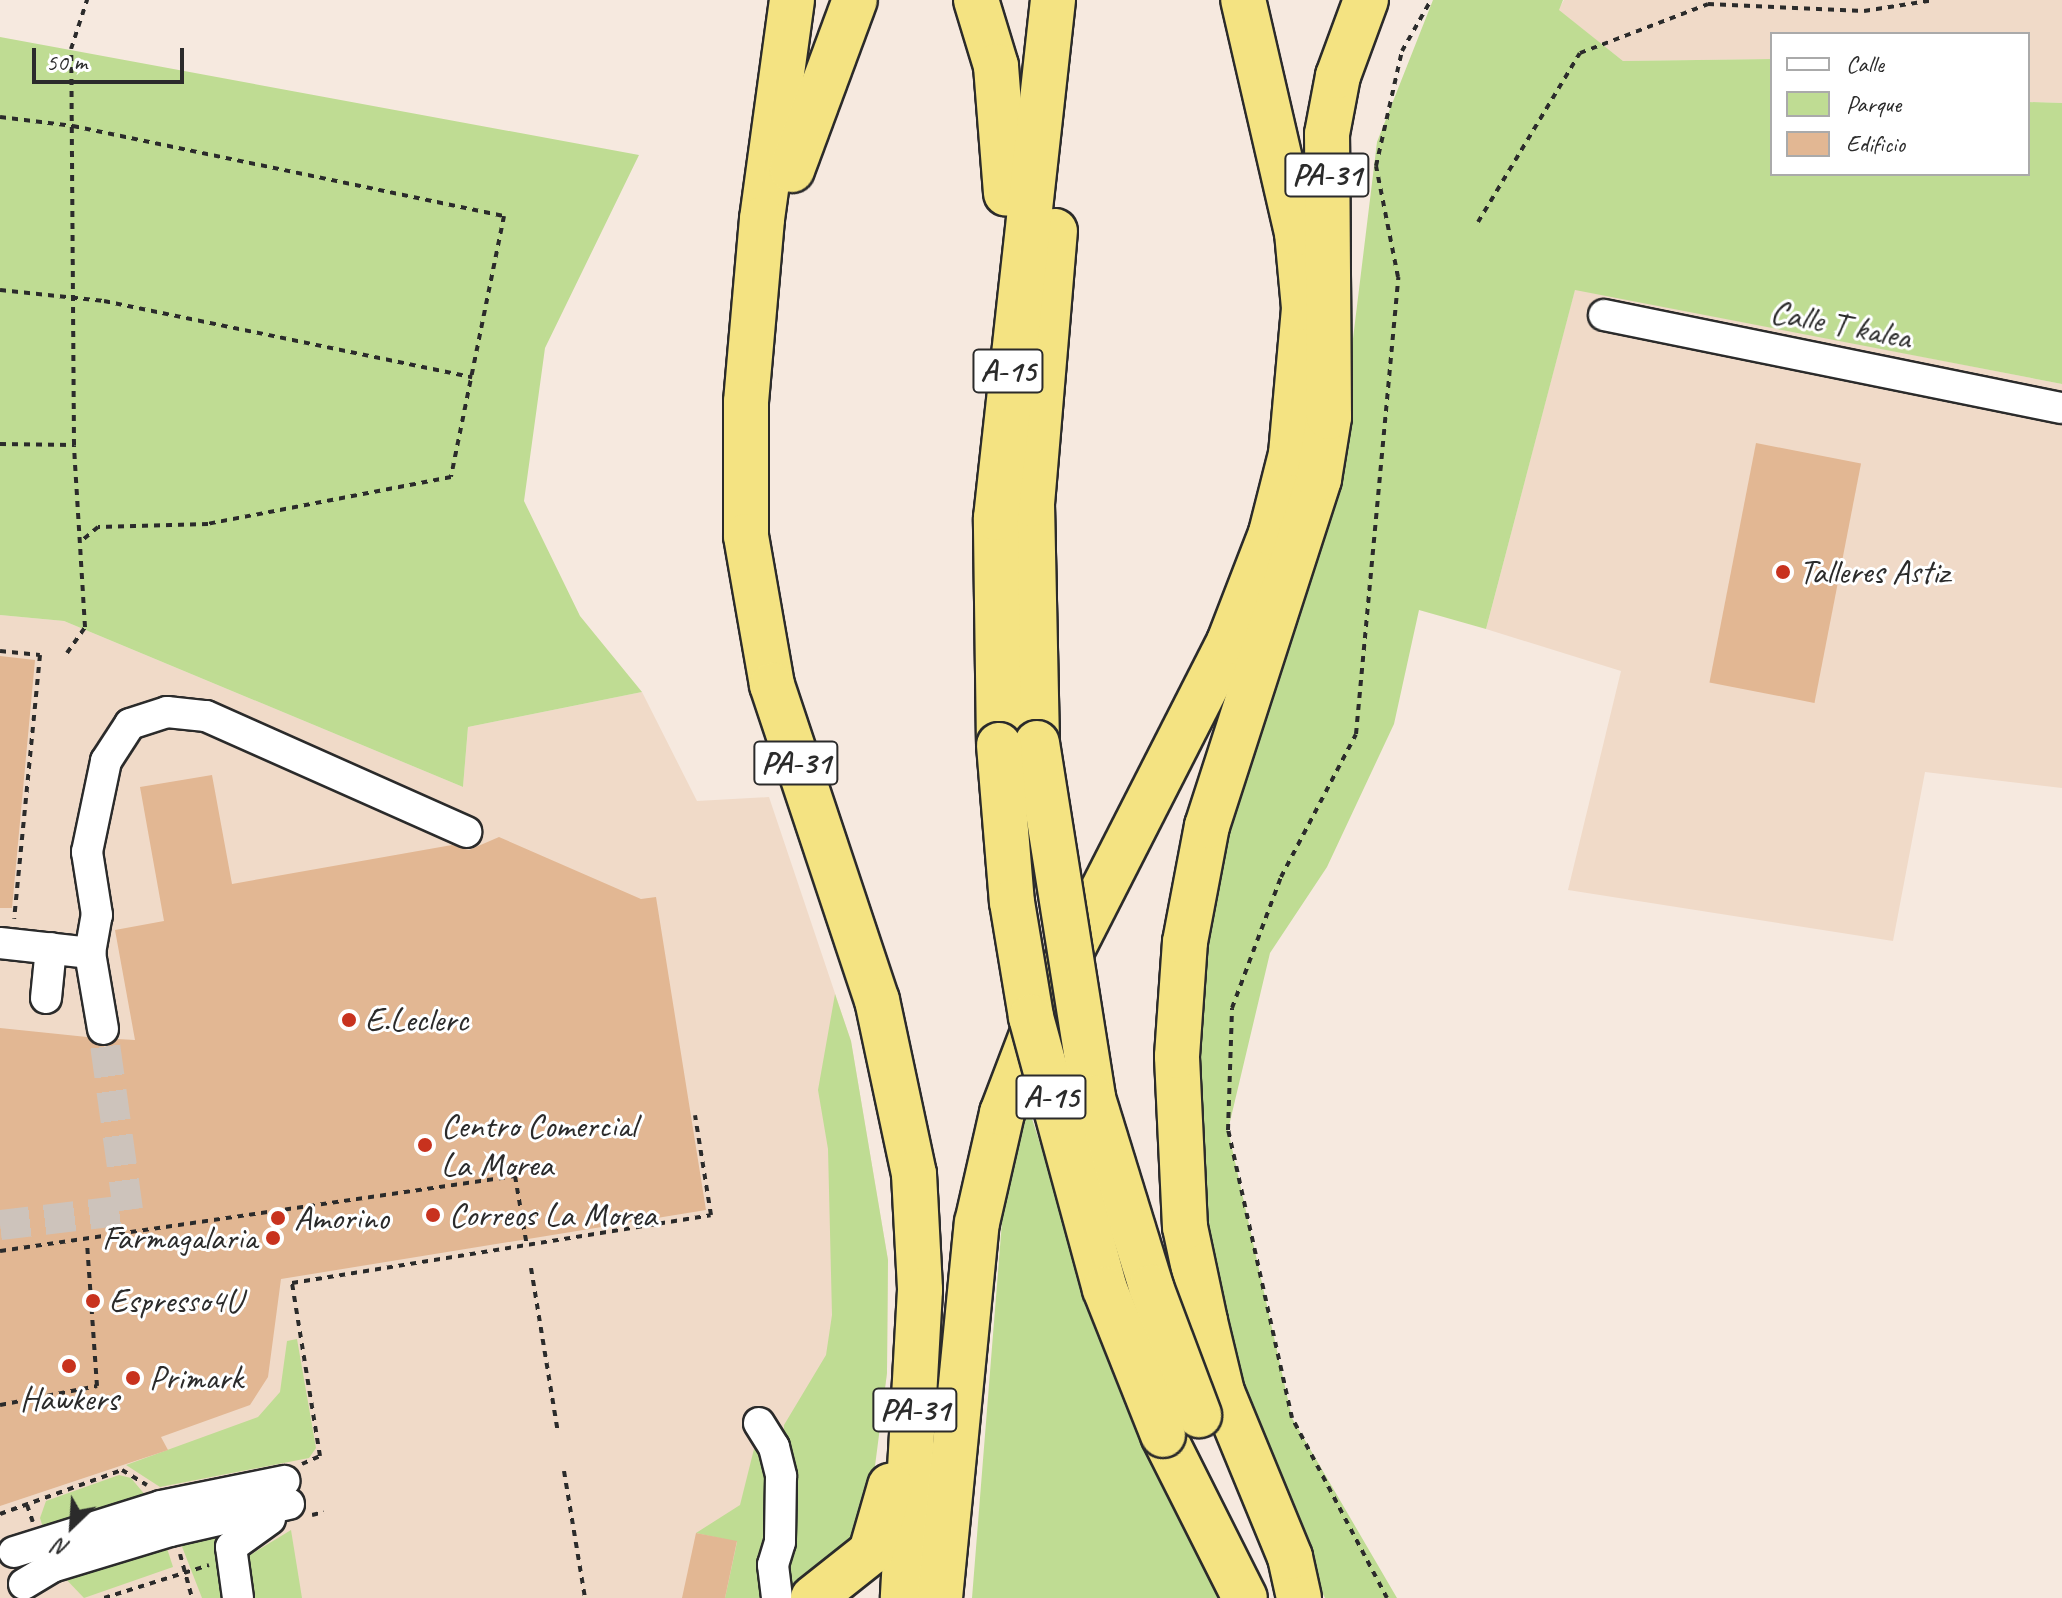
<!DOCTYPE html>
<html>
<head>
<meta charset="utf-8">
<style>
  body { margin:0 }
  #map { position:relative; width:2062px; height:1598px; overflow:hidden; background:#f6e9df; font-family:Caveat,sans-serif }
  div>[style] { position:absolute }
  [style*='--x'] { left:calc(var(--x)*1px); top:calc(var(--y)*1px); width:calc(var(--w)*1px); rotate:calc(var(--a)*1deg) }
  .built>* { inset:0; background:#f0dac8 }
  .green>* { inset:0; background:#bfdc93 }
  .building>* { inset:0; background:#e2b793; transform-origin:0 0 }
  .minor-tunnel>* { height:30px; margin-top:-15px; transform-origin:0; background:repeating-linear-gradient(90deg,#cdc3bb 0 30px,transparent 0 45px) }
  .path>* { height:4px; margin-top:-2px; transform-origin:0; background:repeating-linear-gradient(90deg,#2b2b2b 0 6px,transparent 0 12px) }
  .roads { filter:drop-shadow(2px 0 #2b2b2b) drop-shadow(-2px 0 #2b2b2b) drop-shadow(0 2px #2b2b2b) drop-shadow(0 -2px #2b2b2b) }
  .minor>* { height:30px; margin:-15px; padding:0 15px; transform-origin:15px; border-radius:15px; background:#fff }
  .highway>* { height:44px; margin:-22px; padding:0 22px; transform-origin:22px; border-radius:22px; background:#f4e382 }
  .bridges { filter:drop-shadow(2px 0 #2b2b2b) drop-shadow(-2px 0 #2b2b2b) drop-shadow(0 2px #2b2b2b) drop-shadow(0 -2px #2b2b2b) }
  .highway-bridge>* { height:44px; margin:-22px; padding:0 22px; transform-origin:22px; border-radius:22px; background:#f4e382 }
  .dots>* { width:22px; height:22px; translate:-50% -50%; box-sizing:border-box; border:4px solid #fff; border-radius:50% }
  span { translate:-50% -50%; white-space:nowrap; text-align:center; line-height:1.15; -webkit-text-stroke:6px #fff; paint-order:stroke }
  .shield-label span { padding:2px 6px; background:#fff; border:2px solid; border-radius:6px; -webkit-text-stroke-width:0 }
  .shield-label { font-size:32px; color:#2b2b2b; font-weight:700 }
  .street-label { font-size:34px; color:#2b2b2b }
  .poi-label { font-size:34px; color:#2b2b2b }
  .left { translate:0 -50%; text-align:left }
  .right { translate:-100% -50%; text-align:right }
  .legend { position:absolute; left:1770px; top:32px; width:260px; height:144px; box-sizing:border-box; background:#fff; border:2px solid #aaa; margin:0; padding:10px 14px; list-style:none; font-size:24px; color:#2b2b2b }
  .legend li { display:flex; align-items:center; gap:16px; height:40px }
  .legend b { width:40px; border:2px solid #aaa }
  .north { position:absolute; left:32px; top:1486px; width:80px; height:80px; -webkit-text-stroke:6px #fff; paint-order:stroke; rotate:205deg; font-size:22px; font-weight:700; line-height:32px; text-align:center; color:#2b2b2b }
  .north::after { content:''; display:block; margin:auto; width:28px; height:36px; background:#2b2b2b; clip-path:polygon(50% 0,100% 100%,50% 72%,0 100%) }
  .scale { position:absolute; left:32px; top:48px; width:152px; height:36px; box-sizing:border-box; border:4px solid #2b2b2b; border-top:0; padding-left:10px; font-size:24px; line-height:28px; white-space:nowrap; color:#2b2b2b; -webkit-text-stroke:6px #fff; paint-order:stroke }
</style>
</head>
<body>
<div id="map">
  <div class="built">
    <div style="clip-path:polygon(1564px 0,2062px 0,2062px 103px,2028px 102px,2028px 34px,1772px 34px,1772px 59px,1623px 61px,1558px 10px)"></div>
    <div style="clip-path:polygon(1575px 289px,2062px 384px,2062px 788px,1925px 772px,1893px 941px,1568px 890px,1621px 671px,1486px 629px)"></div>
    <div style="clip-path:polygon(0 615px,64px 621px,463px 787px,468px 727px,642px 692px,697px 801px,769px 797px,851px 1041px,888px 1260px,887px 1373px,855px 1598px,0 1598px)"></div>
  </div>
  <div class="green">
    <div style="clip-path:polygon(1433px 0,1563px 0,1559px 10px,1623px 61px,1772px 59px,1772px 174px,2028px 174px,2028px 102px,2062px 103px,2062px 384px,1575px 290px,1486px 629px,1419px 610px,1394px 724px,1327px 867px,1270px 953px,1228px 1130px,1292px 1418px,1397px 1598px,1325px 1598px,1267px 1486px,1195px 1194px,1191px 1028px,1215px 845px,1340px 445px,1377px 142px)"></div>
    <div style="clip-path:polygon(0 37px,639px 155px,545px 348px,524px 501px,580px 616px,642px 692px,468px 727px,463px 787px,64px 621px,0 615px)"></div>
    <div style="clip-path:polygon(835px 994px,851px 1041px,888px 1260px,887px 1373px,875px 1466px,857px 1525px,840px 1563px,801px 1598px,784px 1598px,784px 1425px,826px 1355px,832px 1315px,828px 1149px,818px 1090px)"></div>
    <div style="clip-path:polygon(1027px 1103px,1117px 1384px,1220px 1598px,972px 1598px,1007px 1159px)"></div>
    <div style="clip-path:polygon(297px 1339px,316px 1448px,309px 1458px,160px 1487px,126px 1465px,258px 1417px,280px 1392px,287px 1341px)"></div>
    <div style="clip-path:polygon(754px 1449px,768px 1459px,770px 1598px,725px 1598px,737px 1542px,696px 1533px,740px 1505px)"></div>
    <div style="clip-path:polygon(119px 1475px,131px 1478px,151px 1502px,45px 1534px,40px 1518px,46px 1501px)"></div>
    <div style="clip-path:polygon(236px 1524px,228px 1598px,202px 1598px,179px 1539px)"></div>
    <div style="clip-path:polygon(291px 1530px,302px 1598px,245px 1598px,237px 1563px)"></div>
    <div style="clip-path:polygon(165px 1542px,173px 1567px,84px 1598px,62px 1575px)"></div>
  </div>
  <div class="building">
    <div style="left:1756px;top:443px;width:107px;height:244px;rotate:11deg"></div>
    <div style="clip-path:polygon(0 656px,35px 660px,12px 908px,0 908px)"></div>
    <div style="clip-path:polygon(212px 775px,232px 884px,452px 845px,469px 850px,499px 837px,641px 899px,656px 897px,706px 1210px,281px 1279px,268px 1377px,250px 1405px,161px 1437px,168px 1450px,0 1506px,0 1028px,87px 1037px,105px 1047px,117px 1039px,135px 1040px,115px 930px,164px 921px,140px 787px)"></div>
    <div style="clip-path:polygon(696px 1533px,737px 1541px,725px 1598px,682px 1598px)"></div>
  </div>
  <div class="minor-tunnel">
    <div style="--x:0;--y:1225;--w:129;--a:-6.7"></div>
    <div style="--x:128;--y:1210;--w:183;--a:-97.9"></div>
  </div>
  <div class="path">
    <div style="--x:0;--y:117;--w:74;--a:7"></div>
    <div style="--x:73;--y:126;--w:440;--a:11.8"></div>
    <div style="--x:504;--y:216;--w:266;--a:101.5"></div>
    <div style="--x:451;--y:477;--w:248;--a:169.1"></div>
    <div style="--x:208;--y:524;--w:110;--a:178.4"></div>
    <div style="--x:98;--y:527;--w:23;--a:140"></div>
    <div style="--x:1478;--y:222;--w:197;--a:-58.9"></div>
    <div style="--x:1580;--y:53;--w:137;--a:-20.9"></div>
    <div style="--x:1708;--y:4;--w:156;--a:2.6"></div>
    <div style="--x:1864;--y:11;--w:71;--a:-8.9"></div>
    <div style="--x:0;--y:290;--w:105;--a:6"></div>
    <div style="--x:104;--y:301;--w:376;--a:11.7"></div>
    <div style="--x:0;--y:444;--w:74;--a:0.8"></div>
    <div style="--x:0;--y:651;--w:40;--a:5.7"></div>
    <div style="--x:40;--y:655;--w:265;--a:95.6"></div>
    <div style="--x:67;--y:653;--w:32;--a:-55"></div>
    <div style="--x:85;--y:627;--w:182;--a:-93.5"></div>
    <div style="--x:74;--y:445;--w:396;--a:-90.4"></div>
    <div style="--x:71;--y:49;--w:52;--a:-71.9"></div>
    <div style="--x:0;--y:1251;--w:520;--a:-8.29"></div>
    <div style="--x:515;--y:1176;--w:71;--a:80.3"></div>
    <div style="--x:531;--y:1268;--w:167;--a:80.7"></div>
    <div style="--x:0;--y:1405;--w:99;--a:-11.1"></div>
    <div style="--x:97;--y:1386;--w:144;--a:-94"></div>
    <div style="--x:302;--y:1464;--w:20;--a:-24"></div>
    <div style="--x:320;--y:1456;--w:175;--a:-99.2"></div>
    <div style="--x:292;--y:1283;--w:424;--a:-9.2"></div>
    <div style="--x:711;--y:1215;--w:101;--a:-99.1"></div>
    <div style="--x:564;--y:1471;--w:129;--a:80.6"></div>
    <div style="--x:27;--y:1505;--w:18;--a:71"></div>
    <div style="--x:0;--y:1514;--w:130;--a:-19.8"></div>
    <div style="--x:122;--y:1470;--w:29;--a:31"></div>
    <div style="--x:312;--y:1515;--w:12;--a:-14"></div>
    <div style="--x:180;--y:1554;--w:46;--a:74.7"></div>
    <div style="--x:104;--y:1598;--w:110;--a:-17.4"></div>
    <div style="--x:1387;--y:1598;--w:204;--a:-117.8"></div>
    <div style="--x:1292;--y:1418;--w:295;--a:-102.5"></div>
    <div style="--x:1228;--y:1130;--w:122;--a:-88.1"></div>
    <div style="--x:1232;--y:1008;--w:140;--a:-69.5"></div>
    <div style="--x:1281;--y:877;--w:161;--a:-62.3"></div>
    <div style="--x:1356;--y:734;--w:459;--a:-84.7"></div>
    <div style="--x:1398;--y:277;--w:113;--a:-101.2"></div>
    <div style="--x:1376;--y:166;--w:118;--a:-77.3"></div>
    <div style="--x:1402;--y:51;--w:59;--a:-60.4"></div>
  </div>
  <div class="roads">
    <div class="minor">
      <div style="--x:1604;--y:315;--w:467;--a:11.5"></div>
      <div style="--x:0;--y:943;--w:91;--a:6.3"></div>
      <div style="--x:46;--y:998;--w:50;--a:-84.3"></div>
      <div style="--x:103;--y:1029;--w:77;--a:-99.7"></div>
      <div style="--x:90;--y:953;--w:39;--a:-80"></div>
      <div style="--x:97;--y:915;--w:64;--a:-99"></div>
      <div style="--x:87;--y:852;--w:93;--a:-78.2"></div>
      <div style="--x:106;--y:761;--w:44;--a:-57"></div>
      <div style="--x:130;--y:724;--w:39;--a:-18"></div>
      <div style="--x:167;--y:712;--w:39;--a:6"></div>
      <div style="--x:206;--y:716;--w:285;--a:24"></div>
      <div style="--x:759;--y:1423;--w:28;--a:58"></div>
      <div style="--x:774;--y:1447;--w:30;--a:76"></div>
      <div style="--x:781;--y:1476;--w:66;--a:90.9"></div>
      <div style="--x:780;--y:1542;--w:24;--a:107"></div>
      <div style="--x:773;--y:1565;--w:33;--a:83"></div>
      <div style="--x:14;--y:1552;--w:154;--a:-17.4"></div>
      <div style="--x:161;--y:1506;--w:126;--a:-11.5"></div>
      <div style="--x:24;--y:1584;--w:33;--a:-31"></div>
      <div style="--x:52;--y:1567;--w:123;--a:-17"></div>
      <div style="--x:170;--y:1531;--w:122;--a:-12.8"></div>
      <div style="--x:238;--y:1598;--w:51;--a:-97.8"></div>
      <div style="--x:231;--y:1547;--w:48;--a:-35.7"></div>
    </div>
    <div class="highway">
      <div style="--x:792;--y:0;--w:221;--a:97.8"></div>
      <div style="--x:762;--y:219;--w:184;--a:95"></div>
      <div style="--x:746;--y:402;--w:134;--a:90"></div>
      <div style="--x:746;--y:536;--w:151;--a:80.1"></div>
      <div style="--x:772;--y:685;--w:332;--a:71.6"></div>
      <div style="--x:877;--y:1000;--w:178;--a:78"></div>
      <div style="--x:914;--y:1174;--w:116;--a:87"></div>
      <div style="--x:920;--y:1290;--w:308;--a:93.2"></div>
      <div style="--x:976;--y:0;--w:69;--a:73.1"></div>
      <div style="--x:996;--y:66;--w:128;--a:85.5"></div>
      <div style="--x:792;--y:170;--w:181;--a:-69.7"></div>
      <div style="--x:1037;--y:743;--w:239;--a:-91.2"></div>
      <div style="--x:1032;--y:504;--w:274;--a:-85.2"></div>
      <div style="--x:999;--y:745;--w:227;--a:-90.8"></div>
      <div style="--x:996;--y:518;--w:521;--a:-83.72"></div>
      <div style="--x:1163;--y:1435;--w:182;--a:63.3"></div>
      <div style="--x:813;--y:1598;--w:74;--a:-38.4"></div>
      <div style="--x:871;--y:1552;--w:69;--a:-73.9"></div>
      <div style="--x:940;--y:1598;--w:377;--a:-84.4"></div>
      <div style="--x:977;--y:1223;--w:113;--a:-77.2"></div>
      <div style="--x:1002;--y:1113;--w:109;--a:-69.1"></div>
      <div style="--x:1041;--y:1011;--w:414;--a:-63"></div>
      <div style="--x:1229;--y:642;--w:117;--a:-68.9"></div>
      <div style="--x:1271;--y:533;--w:81;--a:-75.8"></div>
      <div style="--x:1291;--y:454;--w:147;--a:-84.9"></div>
      <div style="--x:1304;--y:308;--w:75;--a:-95.3"></div>
      <div style="--x:1297;--y:233;--w:239;--a:-103"></div>
      <div style="--x:1299;--y:1598;--w:42;--a:-102.4"></div>
      <div style="--x:1290;--y:1557;--w:178;--a:-112.4"></div>
      <div style="--x:1222;--y:1392;--w:73;--a:-103.5"></div>
      <div style="--x:1205;--y:1321;--w:96;--a:-102"></div>
      <div style="--x:1185;--y:1227;--w:171;--a:-92.7"></div>
      <div style="--x:1177;--y:1056;--w:114;--a:-86"></div>
      <div style="--x:1185;--y:942;--w:118;--a:-79.3"></div>
      <div style="--x:1207;--y:826;--w:365;--a:-72.1"></div>
      <div style="--x:1319;--y:479;--w:63;--a:-80.8"></div>
      <div style="--x:1329;--y:417;--w:283;--a:-90.4"></div>
      <div style="--x:1327;--y:134;--w:59;--a:-79.3"></div>
      <div style="--x:1338;--y:76;--w:81;--a:-69.8"></div>
    </div>
  </div>
  <div class="bridges">
    <div class="highway-bridge">
      <div style="--x:1037;--y:743;--w:359;--a:81"></div>
      <div style="--x:1093;--y:1098;--w:198;--a:72.9"></div>
      <div style="--x:1151;--y:1287;--w:137;--a:69.4"></div>
      <div style="--x:999;--y:745;--w:158;--a:85.3"></div>
      <div style="--x:1012;--y:902;--w:117;--a:80.6"></div>
      <div style="--x:1031;--y:1017;--w:282;--a:74.8"></div>
      <div style="--x:1105;--y:1289;--w:157;--a:68.3"></div>
    </div>
  </div>
  <div class="dots">
    <div style="left:1783px;top:572px;background:#c8321e"></div>
    <div style="left:349px;top:1020px;background:#c8321e"></div>
    <div style="left:425px;top:1145px;background:#c8321e"></div>
    <div style="left:433px;top:1215px;background:#c8321e"></div>
    <div style="left:278px;top:1218px;background:#c8321e"></div>
    <div style="left:273px;top:1238px;background:#c8321e"></div>
    <div style="left:93px;top:1301px;background:#c8321e"></div>
    <div style="left:69px;top:1366px;background:#c8321e"></div>
    <div style="left:133px;top:1378px;background:#c8321e"></div>
  </div>
  <div class="shield-label">
    <span style="left:1327px;top:175px">PA-31</span>
    <span style="left:1008px;top:371px">A-15</span>
    <span style="left:796px;top:763px">PA-31</span>
    <span style="left:1051px;top:1097px">A-15</span>
    <span style="left:915px;top:1410px">PA-31</span>
  </div>
  <div class="street-label">
    <span style="left:1841px;top:324px;rotate:11deg">Calle T kalea</span>
  </div>
  <div class="poi-label">
    <span class="left" style="left:1799px;top:572px">Talleres Astiz</span>
    <span class="left" style="left:365px;top:1020px">E.Leclerc</span>
    <span class="left" style="left:441px;top:1145px">Centro Comercial<br>La Morea</span>
    <span class="left" style="left:449px;top:1215px">Correos La Morea</span>
    <span class="left" style="left:294px;top:1218px">Amorino</span>
    <span class="right" style="left:257px;top:1238px">Farmagalaria</span>
    <span class="left" style="left:109px;top:1301px">Espresso4U</span>
    <span class="left" style="left:149px;top:1378px">Primark</span>
    <span style="left:69px;top:1399px">Hawkers</span>
  </div>
  <ul class="legend">
  <li><b style="height:10px;background:#fff"></b>Calle</li>
  <li><b style="height:22px;background:#bfdc93"></b>Parque</li>
  <li><b style="height:22px;background:#e2b793"></b>Edificio</li>
  </ul>
  <div class="north">N</div>
  <div class="scale">50 m</div>
</div>
</body>
</html>
